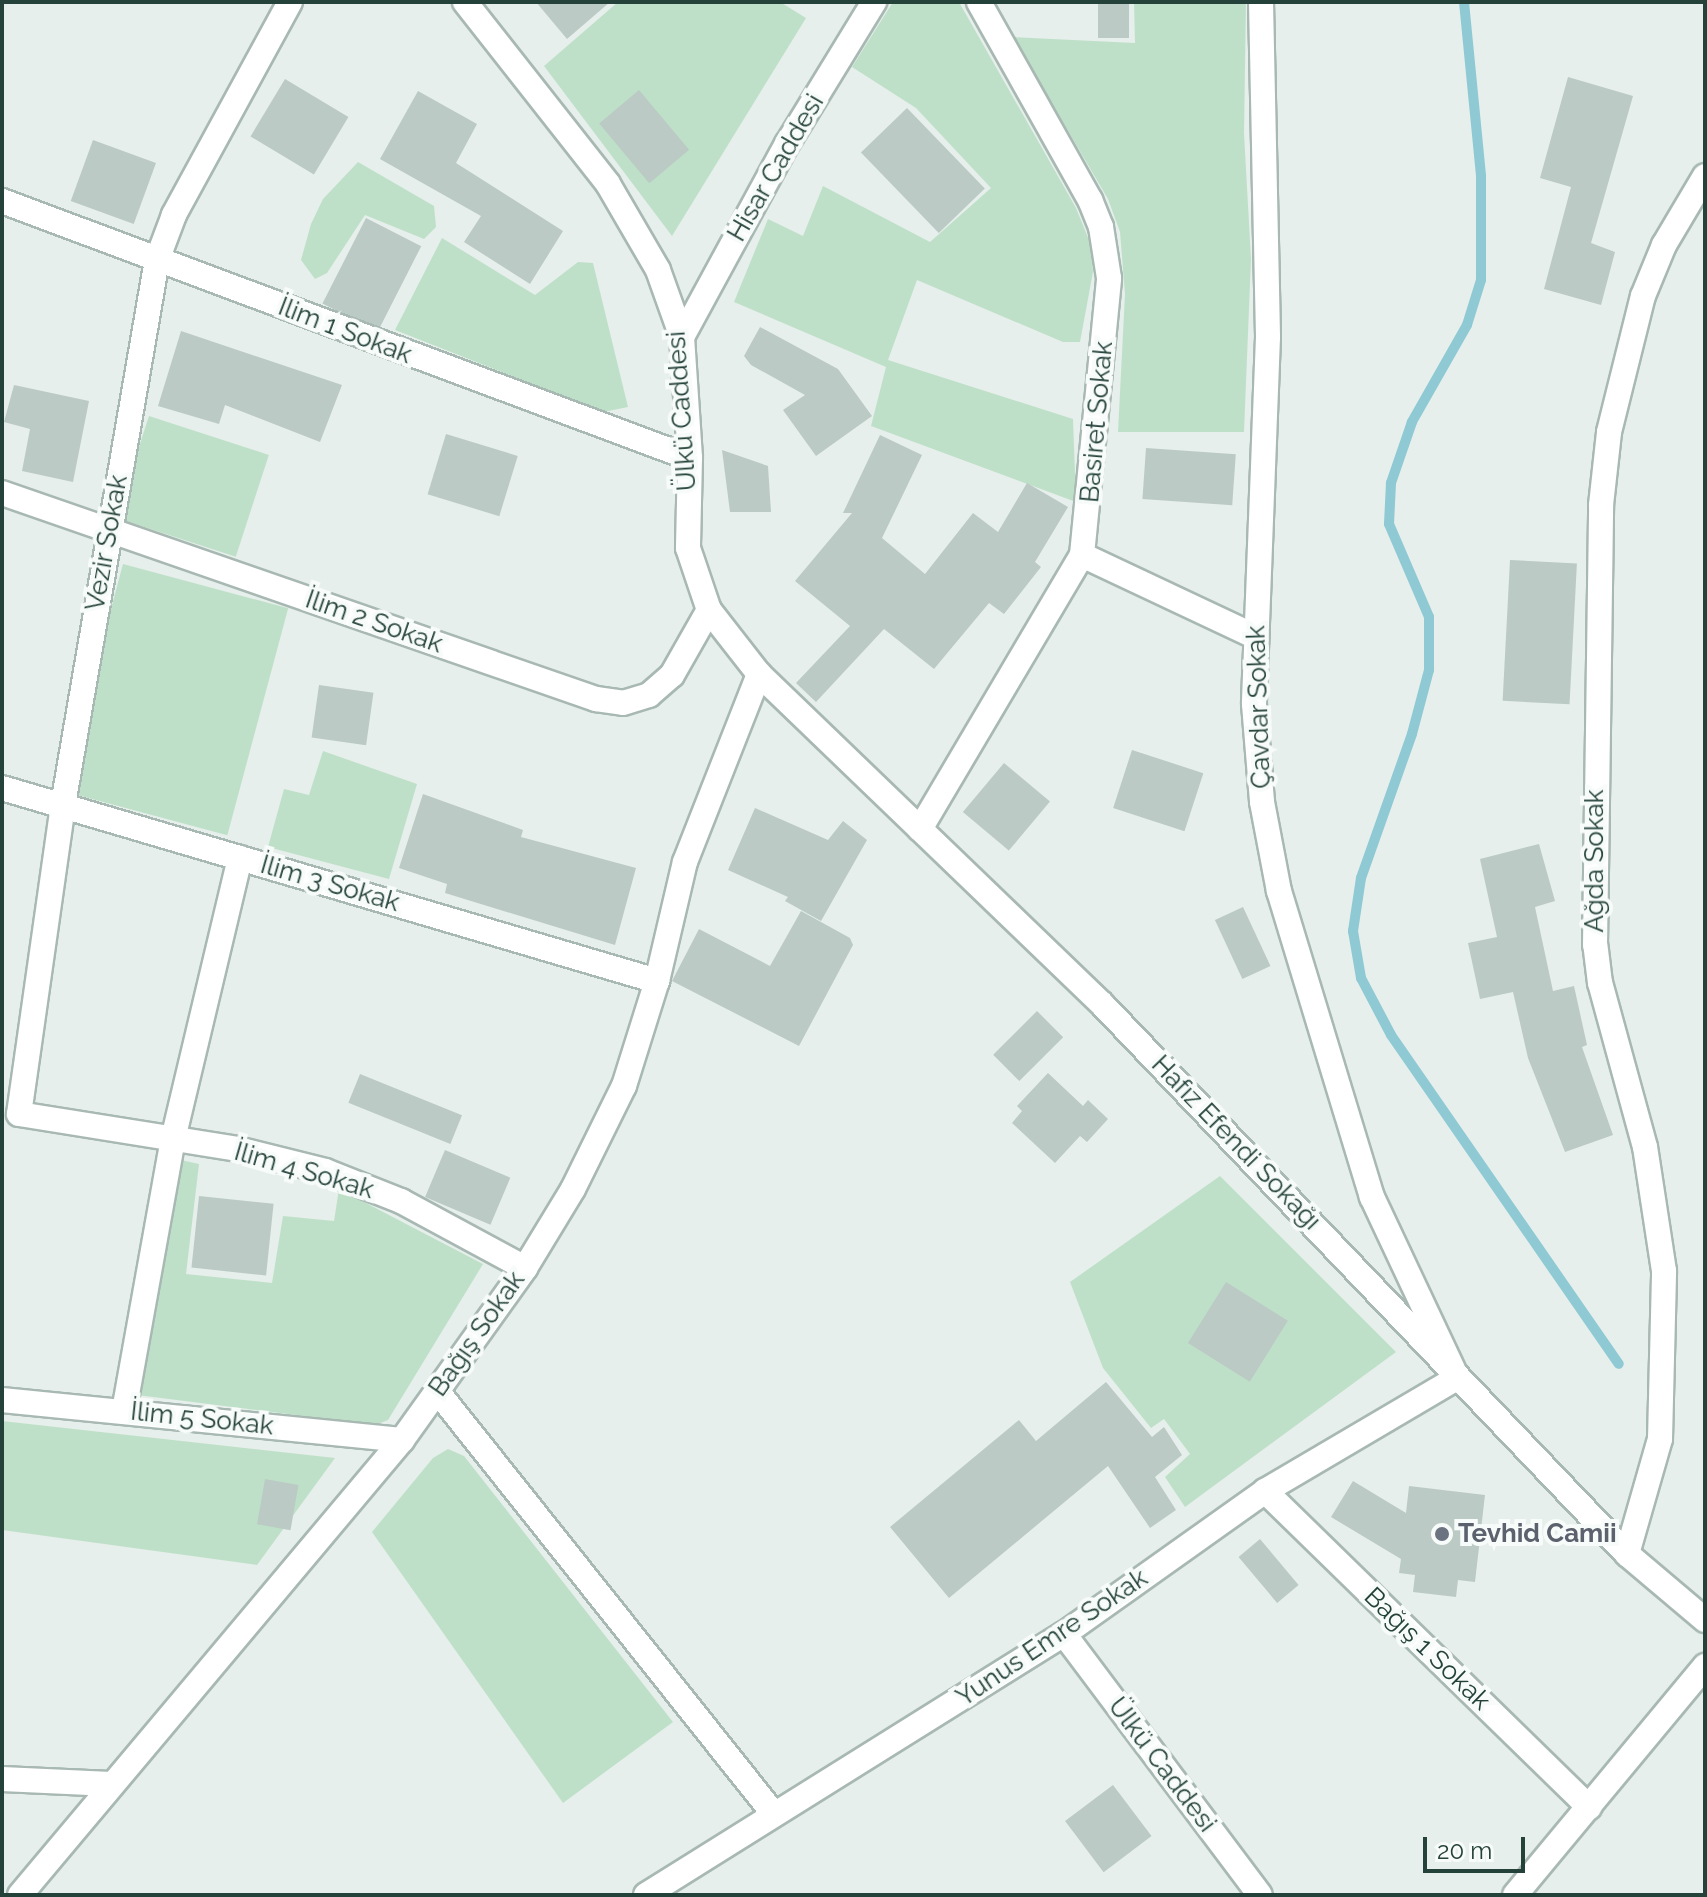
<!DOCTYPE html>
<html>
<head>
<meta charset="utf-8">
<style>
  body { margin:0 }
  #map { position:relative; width:1707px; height:1897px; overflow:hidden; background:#e6efeb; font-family:Raleway,sans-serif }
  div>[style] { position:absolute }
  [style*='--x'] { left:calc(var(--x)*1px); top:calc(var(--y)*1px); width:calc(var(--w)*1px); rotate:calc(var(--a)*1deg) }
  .green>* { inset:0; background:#bfe0c8; transform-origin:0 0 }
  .stream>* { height:10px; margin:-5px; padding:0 5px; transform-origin:5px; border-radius:5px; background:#8ec9d4 }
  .building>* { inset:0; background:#bbcac4; transform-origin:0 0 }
  .roads { filter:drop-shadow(2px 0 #a8b8b2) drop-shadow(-2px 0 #a8b8b2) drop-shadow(0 2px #a8b8b2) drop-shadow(0 -2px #a8b8b2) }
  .street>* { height:24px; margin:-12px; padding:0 12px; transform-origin:12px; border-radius:12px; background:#fff }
  .secondary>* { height:24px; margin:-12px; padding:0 12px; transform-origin:12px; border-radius:12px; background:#fff }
  .dots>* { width:22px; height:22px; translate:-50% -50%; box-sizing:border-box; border:4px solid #f7fbf9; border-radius:50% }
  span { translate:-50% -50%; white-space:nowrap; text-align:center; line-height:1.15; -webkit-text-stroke:8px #f7fbf9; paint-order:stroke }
  .street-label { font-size:26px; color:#24423a }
  .worship-label { font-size:26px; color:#5b616d; font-weight:700 }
  .left { translate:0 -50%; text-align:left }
  .frame { position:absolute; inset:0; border:4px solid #24423a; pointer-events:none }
  .scale { position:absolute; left:1423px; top:1837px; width:102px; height:36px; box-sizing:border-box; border:4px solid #24423a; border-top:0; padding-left:10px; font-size:24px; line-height:28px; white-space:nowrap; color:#24423a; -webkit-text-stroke:6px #f7fbf9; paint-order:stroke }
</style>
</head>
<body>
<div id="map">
  <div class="green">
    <div style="clip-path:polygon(618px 2px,780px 2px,806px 18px,672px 236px,544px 66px)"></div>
    <div style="clip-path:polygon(893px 2px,959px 2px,1076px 208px,1091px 245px,1093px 272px,1080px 342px,1063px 342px,917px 280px,888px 360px,1073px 419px,1076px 502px,871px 426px,886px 367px,734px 302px,768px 219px,803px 236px,823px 186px,930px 242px,991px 188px,916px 108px,852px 67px)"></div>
    <div style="clip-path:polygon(1134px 2px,1246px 2px,1244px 133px,1251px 259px,1244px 432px,1118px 432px,1125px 294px,1120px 232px,1108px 199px,1013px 37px,1135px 43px)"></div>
    <div style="clip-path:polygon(358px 162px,434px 206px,436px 227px,424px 239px,365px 215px,327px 273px,315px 279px,301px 260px,311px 224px,323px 199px)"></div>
    <div style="clip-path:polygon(442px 238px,535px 295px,578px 262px,593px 263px,628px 407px,603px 412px,395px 330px)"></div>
    <div style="left:149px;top:416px;width:126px;height:107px;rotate:18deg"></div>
    <div style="left:123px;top:564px;width:171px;height:235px;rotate:15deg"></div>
    <div style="clip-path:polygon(323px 751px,417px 784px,389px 879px,268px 847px,284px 789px,309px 795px)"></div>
    <div style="clip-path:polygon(176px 1159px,199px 1164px,186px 1274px,272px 1283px,283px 1216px,334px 1221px,339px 1189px,483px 1264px,388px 1420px,375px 1425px,137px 1395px)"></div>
    <div style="clip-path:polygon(1220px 1176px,1396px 1352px,1185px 1507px,1165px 1477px,1190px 1454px,1164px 1419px,1151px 1428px,1103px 1368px,1070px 1282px)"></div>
    <div style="clip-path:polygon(2px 1421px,335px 1458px,257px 1565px,2px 1530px)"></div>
    <div style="clip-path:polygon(448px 1449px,464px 1456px,673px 1722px,563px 1803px,372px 1532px,433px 1458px)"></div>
  </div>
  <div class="stream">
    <div style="--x:1464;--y:2;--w:175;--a:84.4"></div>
    <div style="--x:1481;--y:176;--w:104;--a:90"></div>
    <div style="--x:1481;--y:280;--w:47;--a:107.3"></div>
    <div style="--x:1467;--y:325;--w:112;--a:119.6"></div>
    <div style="--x:1412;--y:422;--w:65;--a:109"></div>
    <div style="--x:1391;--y:483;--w:41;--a:92.8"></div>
    <div style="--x:1389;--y:524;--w:101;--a:66.7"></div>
    <div style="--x:1429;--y:617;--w:53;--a:90"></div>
    <div style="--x:1429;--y:670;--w:66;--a:104.9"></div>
    <div style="--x:1412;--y:734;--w:153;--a:109.5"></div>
    <div style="--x:1361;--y:878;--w:54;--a:98.6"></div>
    <div style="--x:1353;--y:931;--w:48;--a:80.3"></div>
    <div style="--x:1361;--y:978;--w:64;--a:62.2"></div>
    <div style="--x:1391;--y:1035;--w:400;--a:55.3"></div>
  </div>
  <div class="building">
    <div style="clip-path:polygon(536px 2px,610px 2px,567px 39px)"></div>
    <div style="left:1098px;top:2px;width:31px;height:36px"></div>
    <div style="clip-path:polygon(1568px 77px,1633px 96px,1591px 243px,1615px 252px,1601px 305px,1544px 289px,1571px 187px,1540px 178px)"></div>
    <div style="left:285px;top:79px;width:74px;height:67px;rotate:31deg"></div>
    <div style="left:639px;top:90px;width:78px;height:52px;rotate:50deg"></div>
    <div style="clip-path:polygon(418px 91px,477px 124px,456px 163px,563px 231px,530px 284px,464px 242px,481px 216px,380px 159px)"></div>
    <div style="left:907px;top:108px;width:112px;height:64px;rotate:46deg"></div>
    <div style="left:93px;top:140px;width:67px;height:65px;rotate:20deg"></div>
    <div style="left:366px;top:218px;width:62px;height:96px;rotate:27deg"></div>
    <div style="clip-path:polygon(760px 327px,838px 369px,872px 416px,816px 456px,783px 410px,805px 395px,751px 365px,744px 356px)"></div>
    <div style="clip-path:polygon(181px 331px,342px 385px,320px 442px,225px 405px,219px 424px,158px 406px)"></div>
    <div style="clip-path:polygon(14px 385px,89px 401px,73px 482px,22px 471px,30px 429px,4px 422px)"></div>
    <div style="left:446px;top:434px;width:75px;height:63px;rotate:17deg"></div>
    <div style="clip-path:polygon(880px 435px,922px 455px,882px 538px,925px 574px,973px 513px,998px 532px,1027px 483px,1068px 507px,1035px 562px,1041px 567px,1004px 614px,989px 603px,934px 669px,884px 629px,816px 702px,796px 683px,850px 626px,795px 581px,852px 513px,843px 513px)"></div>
    <div style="left:1146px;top:448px;width:90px;height:51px;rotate:4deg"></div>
    <div style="clip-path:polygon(722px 450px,768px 466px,771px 512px,730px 512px)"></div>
    <div style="left:1510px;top:560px;width:67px;height:141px;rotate:3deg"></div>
    <div style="left:319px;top:685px;width:55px;height:53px;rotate:8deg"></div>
    <div style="left:1132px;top:750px;width:75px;height:61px;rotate:18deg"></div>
    <div style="left:1004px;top:763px;width:60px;height:64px;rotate:40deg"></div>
    <div style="clip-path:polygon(423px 794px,523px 830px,521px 837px,636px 868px,615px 945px,445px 893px,447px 884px,399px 868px)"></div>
    <div style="clip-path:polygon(755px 808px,828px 840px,843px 821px,867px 840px,821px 921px,785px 901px,788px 897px,728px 870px)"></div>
    <div style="clip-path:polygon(1539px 844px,1555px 901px,1535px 907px,1553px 991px,1574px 986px,1587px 1045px,1582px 1047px,1613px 1135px,1565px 1152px,1528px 1058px,1513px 992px,1480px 999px,1468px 943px,1497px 937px,1480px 859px)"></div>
    <div style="left:1243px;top:907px;width:65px;height:31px;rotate:65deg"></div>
    <div style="clip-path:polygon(801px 911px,850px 938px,853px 945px,799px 1046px,672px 981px,699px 929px,770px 966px)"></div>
    <div style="left:1037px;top:1011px;width:37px;height:62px;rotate:45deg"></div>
    <div style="clip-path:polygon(1048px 1073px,1083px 1106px,1088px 1100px,1108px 1119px,1087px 1142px,1080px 1136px,1055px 1163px,1012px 1123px,1022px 1111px,1017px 1106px)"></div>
    <div style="left:360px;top:1074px;width:110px;height:31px;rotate:22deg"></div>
    <div style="left:445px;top:1150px;width:71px;height:51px;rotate:23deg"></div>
    <div style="left:199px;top:1196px;width:75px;height:72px;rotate:6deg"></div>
    <div style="left:1226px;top:1282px;width:73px;height:72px;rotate:32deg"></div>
    <div style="clip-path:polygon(1106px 1382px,1152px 1437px,1164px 1427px,1182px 1455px,1155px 1477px,1176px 1510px,1150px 1528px,1108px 1466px,949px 1598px,890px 1527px,1019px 1420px,1036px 1441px)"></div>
    <div style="left:265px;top:1479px;width:34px;height:46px;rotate:10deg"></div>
    <div style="clip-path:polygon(1353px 1481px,1406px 1513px,1409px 1486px,1485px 1495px,1475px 1582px,1458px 1580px,1456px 1597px,1413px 1592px,1415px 1575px,1399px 1573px,1401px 1559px,1331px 1517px)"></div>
    <div style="left:1260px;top:1539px;width:60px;height:28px;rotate:50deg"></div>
    <div style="left:1113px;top:1785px;width:64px;height:60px;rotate:53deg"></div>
  </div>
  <div class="roads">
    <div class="street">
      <div style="--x:290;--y:2;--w:243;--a:118.6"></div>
      <div style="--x:174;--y:215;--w:48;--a:110.7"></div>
      <div style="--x:157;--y:260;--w:553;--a:99.79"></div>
      <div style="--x:63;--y:805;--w:312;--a:98.1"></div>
      <div style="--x:19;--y:1114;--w:221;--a:9.1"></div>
      <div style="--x:237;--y:1149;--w:91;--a:14"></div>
      <div style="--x:325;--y:1171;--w:82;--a:21.5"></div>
      <div style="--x:401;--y:1201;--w:141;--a:28.4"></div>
      <div style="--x:1261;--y:2;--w:335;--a:88.8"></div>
      <div style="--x:1268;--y:337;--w:367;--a:92.2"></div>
      <div style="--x:1254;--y:704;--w:98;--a:85.3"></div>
      <div style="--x:1262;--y:802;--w:91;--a:79.2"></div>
      <div style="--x:1279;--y:891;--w:320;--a:73.1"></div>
      <div style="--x:1372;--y:1197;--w:190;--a:64.8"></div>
      <div style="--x:2;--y:201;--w:734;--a:20.48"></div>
      <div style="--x:2;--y:493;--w:629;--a:19.13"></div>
      <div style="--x:596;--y:699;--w:27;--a:8"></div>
      <div style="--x:623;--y:703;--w:27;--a:-17"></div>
      <div style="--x:649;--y:695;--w:30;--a:-41"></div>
      <div style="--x:672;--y:675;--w:75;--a:-60.4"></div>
      <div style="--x:1082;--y:555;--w:192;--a:25.2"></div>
      <div style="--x:2;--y:788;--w:683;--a:16.42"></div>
      <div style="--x:920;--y:829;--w:318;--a:-59.4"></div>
      <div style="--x:1082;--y:555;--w:278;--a:-84.4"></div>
      <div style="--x:1109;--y:278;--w:52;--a:-98.9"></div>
      <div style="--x:1101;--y:227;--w:29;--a:-112"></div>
      <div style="--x:1090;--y:200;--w:227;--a:-119.3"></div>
      <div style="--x:437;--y:1391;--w:539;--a:51.47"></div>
      <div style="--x:2;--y:1400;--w:402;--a:5.7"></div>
      <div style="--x:124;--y:1411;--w:276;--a:-79.8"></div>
      <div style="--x:173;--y:1139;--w:289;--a:-76.6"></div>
      <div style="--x:1265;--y:1491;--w:453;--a:44.3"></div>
      <div style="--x:1627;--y:1554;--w:120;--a:-74"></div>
      <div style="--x:1660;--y:1439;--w:168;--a:-88.6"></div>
      <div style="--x:1664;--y:1271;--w:125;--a:-98.7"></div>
      <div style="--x:1645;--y:1147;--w:170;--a:-105.3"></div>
      <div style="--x:1600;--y:983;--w:38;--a:-97"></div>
      <div style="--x:1595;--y:945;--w:440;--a:-89.2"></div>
      <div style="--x:1601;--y:505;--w:73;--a:-83.7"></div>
      <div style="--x:1609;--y:432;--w:140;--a:-76"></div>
      <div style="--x:1643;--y:296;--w:55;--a:-67.6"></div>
      <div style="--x:1664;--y:245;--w:80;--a:-59.3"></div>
      <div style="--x:1064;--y:1634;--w:326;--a:53.1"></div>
      <div style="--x:2;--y:1779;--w:109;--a:2.6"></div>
      <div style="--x:20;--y:1895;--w:594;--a:-49.98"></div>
      <div style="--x:402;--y:1440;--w:211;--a:-54.4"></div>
      <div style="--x:525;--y:1268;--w:92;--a:-58.7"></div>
      <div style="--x:573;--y:1189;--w:115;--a:-63.7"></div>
      <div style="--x:624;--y:1086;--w:110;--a:-72.6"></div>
      <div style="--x:657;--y:981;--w:122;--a:-76.8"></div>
      <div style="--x:685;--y:862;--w:202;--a:-68.5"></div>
    </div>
    <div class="secondary">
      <div style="--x:465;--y:2;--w:231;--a:51.8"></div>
      <div style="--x:608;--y:184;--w:99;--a:59.8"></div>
      <div style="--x:658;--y:270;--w:71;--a:70.3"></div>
      <div style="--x:682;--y:337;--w:121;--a:86.2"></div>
      <div style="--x:690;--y:458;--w:90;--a:91.3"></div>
      <div style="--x:688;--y:548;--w:65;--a:71.3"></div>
      <div style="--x:709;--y:610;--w:81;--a:52"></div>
      <div style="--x:759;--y:674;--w:476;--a:43.9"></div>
      <div style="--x:1102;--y:1004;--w:760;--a:46.33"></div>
      <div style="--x:1627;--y:1554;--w:102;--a:40.2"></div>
      <div style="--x:682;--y:337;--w:220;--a:-61.5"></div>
      <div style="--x:787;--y:144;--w:167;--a:-58.5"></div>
      <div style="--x:646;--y:1895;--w:493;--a:-32"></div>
      <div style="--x:1064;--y:1634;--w:247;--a:-35.4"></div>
      <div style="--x:1265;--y:1491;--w:223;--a:-30.5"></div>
      <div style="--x:1515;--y:1895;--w:298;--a:-50.3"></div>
    </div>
  </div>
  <div class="dots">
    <div style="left:1442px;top:1534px;background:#6b7280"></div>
  </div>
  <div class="street-label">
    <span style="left:776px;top:168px;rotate:-60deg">Hisar Caddesi</span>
    <span style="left:345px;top:331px;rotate:21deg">İlim 1 Sokak</span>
    <span style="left:682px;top:411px;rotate:-94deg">Ülkü Caddesi</span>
    <span style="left:1097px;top:422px;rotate:-85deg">Basiret Sokak</span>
    <span style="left:107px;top:543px;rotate:-80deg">Vezir Sokak</span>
    <span style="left:374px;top:622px;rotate:19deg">İlim 2 Sokak</span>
    <span style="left:1259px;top:707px;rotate:-92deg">Çavdar Sokak</span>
    <span style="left:1595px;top:861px;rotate:-90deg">Ağda Sokak</span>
    <span style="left:330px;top:884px;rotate:16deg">İlim 3 Sokak</span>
    <span style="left:1236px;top:1143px;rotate:46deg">Hafız Efendi Sokağı</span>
    <span style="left:304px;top:1171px;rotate:16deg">İlim 4 Sokak</span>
    <span style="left:477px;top:1334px;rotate:-55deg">Bağış Sokak</span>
    <span style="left:202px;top:1419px;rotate:6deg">İlim 5 Sokak</span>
    <span style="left:1052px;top:1638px;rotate:-34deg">Yunus Emre Sokak</span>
    <span style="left:1427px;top:1649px;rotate:44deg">Bağış 1 Sokak</span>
    <span style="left:1162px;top:1765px;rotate:53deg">Ülkü Caddesi</span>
  </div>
  <div class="worship-label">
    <span class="left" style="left:1458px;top:1534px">Tevhid Camii</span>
  </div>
  <div class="frame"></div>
  <div class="scale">20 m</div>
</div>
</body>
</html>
